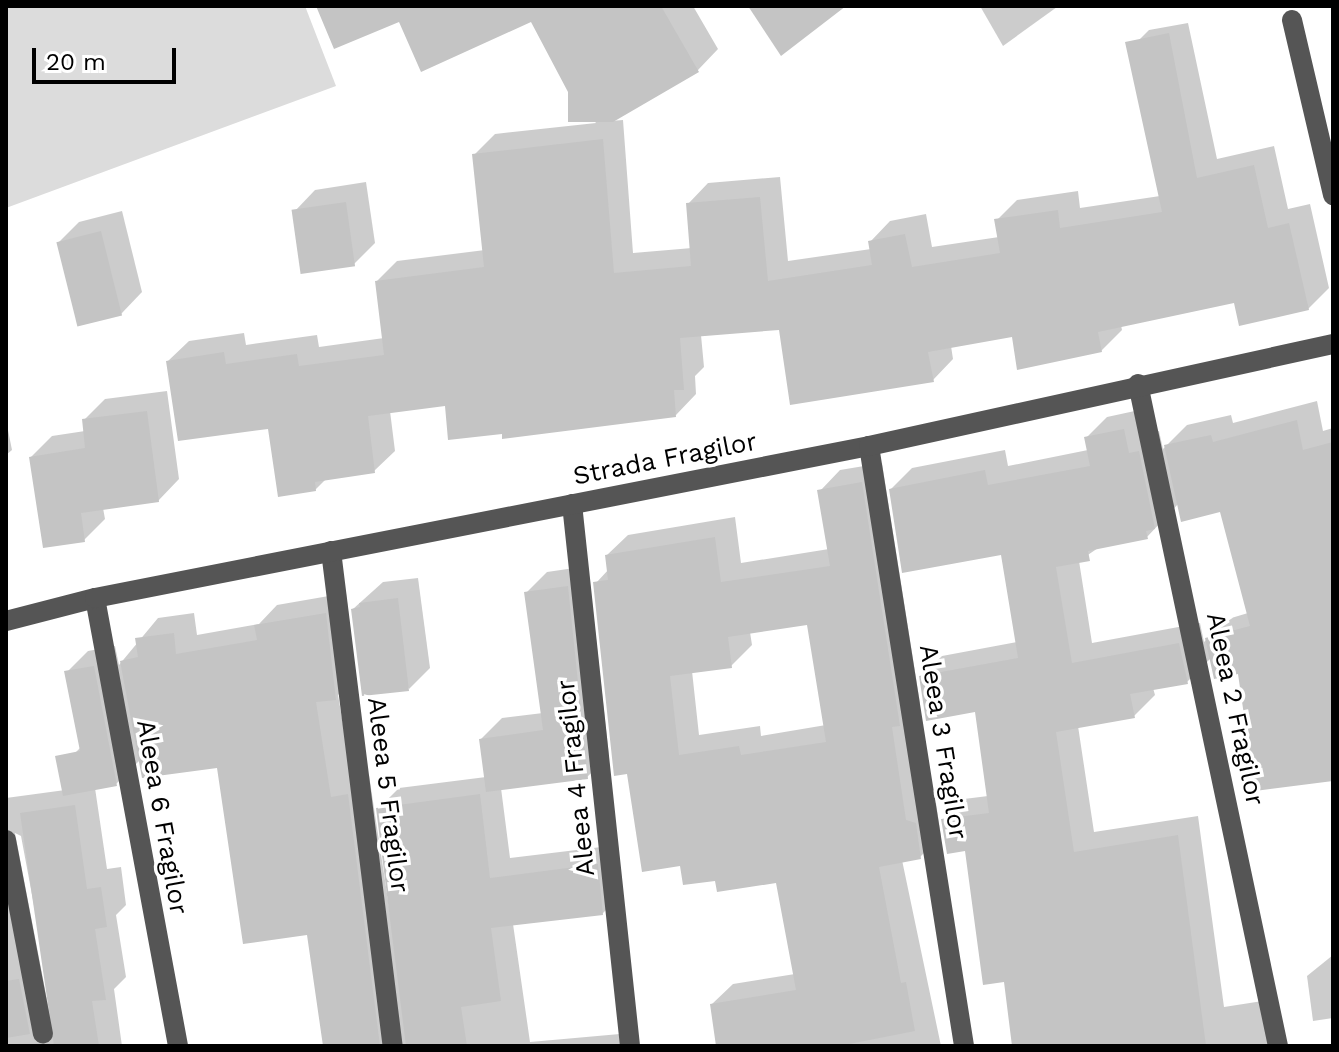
<!DOCTYPE html>
<html>
<head>
<meta charset="utf-8">
<style>
  body { margin:0 }
  #map { position:relative; width:1339px; height:1052px; overflow:hidden; background:#fff; font-family:"Work Sans",sans-serif }
  div>[style] { position:absolute }
  [style*='--x'] { left:calc(var(--x)*1px); top:calc(var(--y)*1px); width:calc(var(--w)*1px); rotate:calc(var(--a)*1deg) }
  .green>* { inset:0; background:#dcdcdc }
  .shadow>* { inset:0; background:#0003 }
  .building>* { inset:0; background:#c4c4c4; transform-origin:0 0 }
  .minor>* { height:20px; margin:-10px; padding:0 10px; transform-origin:10px; border-radius:10px; background:#555 }
  span { translate:-50% -50%; white-space:nowrap; text-align:center; line-height:1.15; -webkit-text-stroke:7px #fff; paint-order:stroke }
  .street-label { font-size:26px; color:#000 }
  .frame { position:absolute; inset:0; border:8px solid #000; pointer-events:none }
  .scale { position:absolute; left:32px; top:48px; width:144px; height:36px; box-sizing:border-box; border:4px solid #000; border-top:0; padding-left:10px; font-size:24px; line-height:28px; white-space:nowrap; color:#000; -webkit-text-stroke:6px #fff; paint-order:stroke }
</style>
</head>
<body>
<div id="map">
  <div class="green">
    <div style="clip-path:polygon(6px 6px,305px 6px,336px 86px,6px 208px)"></div>
  </div>
  <div class="shadow">
    <div style="clip-path:polygon(319px 6px,693px 6px,718px 49px,698px 70px,610px 121px,623px 120px,633px 253px,692px 248px,688px 204px,708px 183px,780px 177px,788px 261px,871px 249px,870px 242px,890px 221px,926px 214px,932px 247px,999px 237px,997px 220px,1017px 200px,1078px 191px,1080px 208px,1160px 196px,1129px 50px,1149px 30px,1188px 23px,1217px 159px,1274px 146px,1288px 209px,1310px 204px,1329px 288px,1308px 309px,1235px 301px,1121px 325px,1122px 330px,1101px 351px,1013px 335px,951px 346px,953px 359px,933px 380px,781px 328px,701px 335px,704px 367px,695px 376px,696px 394px,676px 415px,503px 432px,447px 404px,390px 411px,395px 451px,374px 471px,327px 478px,315px 490px,270px 426px,168px 361px,189px 341px,244px 333px,246px 345px,317px 335px,319px 347px,384px 338px,377px 281px,397px 261px,485px 250px,474px 155px,495px 134px,596px 123px,570px 92px,532px 19px,400px 20px)"></div>
    <div style="clip-path:polygon(750px 6px,845px 6px,782px 54px)"></div>
    <div style="clip-path:polygon(980px 6px,1056px 6px,1057px 7px,1003px 46px)"></div>
    <div style="clip-path:polygon(366px 182px,375px 243px,354px 264px,294px 212px,315px 190px)"></div>
    <div style="clip-path:polygon(122px 211px,142px 292px,121px 314px,58px 243px,79px 222px)"></div>
    <div style="clip-path:polygon(167px 391px,179px 479px,158px 501px,103px 508px,105px 519px,84px 540px,31px 457px,52px 436px,85px 431px,84px 420px,105px 399px)"></div>
    <div style="clip-path:polygon(evenodd,1317px 401px,1323px 431px,1333px 428px,1333px 779px,1240px 672px,1211px 658px,1187px 682px,1153px 688px,1155px 695px,1134px 716px,1078px 726px,1094px 832px,1198px 816px,1224px 1007px,1269px 1000px,1271px 1046px,1030px 1046px,966px 849px,943px 820px,964px 799px,988px 796px,977px 709px,921px 677px,942px 656px,1017px 642px,1002px 553px,891px 489px,912px 468px,1005px 450px,1008px 466px,1088px 450px,1086px 438px,1107px 417px,1144px 409px,1150px 433px,1159px 431px,1163px 449px,1187px 425px,1231px 415px,1233px 423px,1317px 401px,1179px 503px,1222px 510px,1248px 613px,1228px 619px,1204px 642px,1200px 623px,1092px 643px,1079px 561px,1101px 546px,1147px 537px,1179px 503px)"></div>
    <div style="clip-path:polygon(6px 420px,12px 450px,6px 455px)"></div>
    <div style="clip-path:polygon(evenodd,882px 463px,920px 703px,912px 711px,926px 800px,936px 803px,941px 836px,920px 857px,902px 860px,941px 1046px,718px 1046px,712px 1004px,733px 984px,795px 974px,778px 880px,716px 878px,682px 864px,596px 583px,609px 569px,607px 555px,628px 535px,735px 517px,741px 563px,829px 549px,820px 491px,840px 470px,882px 463px,809px 623px,826px 725px,761px 736px,760px 726px,699px 735px,692px 671px,731px 666px,752px 645px,750px 632px,809px 623px)"></div>
    <div style="clip-path:polygon(evenodd,588px 566px,609px 756px,587px 777px,501px 788px,510px 858px,618px 845px,623px 893px,602px 914px,513px 924px,530px 1042px,631px 1033px,632px 1046px,325px 1046px,309px 933px,219px 765px,140px 760px,116px 784px,95px 788px,107px 869px,121px 867px,126px 905px,116px 915px,126px 977px,114px 989px,122px 1046px,6px 1046px,6px 798px,80px 788px,75px 753px,81px 747px,67px 672px,88px 651px,115px 646px,119px 665px,158px 618px,194px 613px,197px 635px,259px 624px,277px 605px,346px 593px,356px 677px,338px 695px,352px 777px,369px 775px,398px 966px,378px 809px,399px 788px,486px 777px,481px 739px,502px 718px,543px 713px,526px 593px,547px 572px,588px 566px,15px 833px,21px 836px,56px 1023px,50px 1015px,15px 833px)"></div>
    <div style="clip-path:polygon(418px 578px,430px 668px,409px 689px,353px 609px,383px 582px)"></div>
    <div style="clip-path:polygon(1333px 955px,1333px 1018px,1313px 1021px,1307px 976px)"></div>
  </div>
  <div class="building">
    <div style="clip-path:polygon(316px 6px,661px 6px,699px 72px,613px 122px,568px 122px,568px 92px,531px 22px,421px 72px,399px 22px,334px 49px)"></div>
    <div style="clip-path:polygon(748px 6px,846px 6px,781px 56px)"></div>
    <div style="clip-path:polygon(1169px 33px,1197px 178px,1254px 165px,1268px 228px,1289px 223px,1309px 310px,1239px 326px,1234px 303px,1098px 332px,1102px 352px,1017px 370px,1012px 337px,928px 352px,934px 382px,790px 405px,779px 330px,680px 338px,684px 390px,674px 390px,676px 417px,502px 439px,502px 434px,448px 440px,445px 406px,368px 416px,375px 473px,315px 482px,316px 491px,278px 497px,268px 429px,178px 441px,166px 361px,224px 352px,226px 364px,297px 354px,299px 366px,384px 355px,375px 281px,484px 267px,472px 154px,603px 139px,614px 273px,691px 266px,686px 203px,760px 197px,768px 281px,872px 265px,868px 241px,905px 234px,912px 267px,1000px 253px,994px 219px,1058px 210px,1060px 228px,1162px 212px,1125px 42px)"></div>
    <div style="left:346px;top:202px;width:65px;height:55px;rotate:82deg"></div>
    <div style="left:101px;top:231px;width:87px;height:46px;rotate:76deg"></div>
    <div style="clip-path:polygon(147px 411px,159px 502px,81px 513px,85px 542px,43px 548px,29px 457px,85px 448px,82px 419px)"></div>
    <div style="clip-path:polygon(1297px 420px,1303px 450px,1333px 442px,1333px 781px,1255px 791px,1238px 674px,1214px 679px,1205px 638px,1250px 626px,1220px 512px,1181px 522px,1164px 445px,1211px 435px,1213px 442px)"></div>
    <div style="clip-path:polygon(1124px 429px,1129px 453px,1139px 451px,1155px 529px,1146px 531px,1148px 539px,1088px 551px,1090px 561px,1056px 567px,1072px 663px,1179px 643px,1188px 684px,1130px 694px,1135px 718px,1056px 732px,1074px 852px,1178px 835px,1206px 1046px,1012px 1046px,1004px 982px,983px 985px,965px 851px,947px 854px,941px 819px,989px 813px,975px 712px,926px 721px,919px 676px,1018px 658px,1001px 555px,902px 573px,889px 489px,985px 470px,988px 485px,1090px 466px,1084px 437px)"></div>
    <div style="clip-path:polygon(evenodd,862px 482px,900px 726px,892px 727px,906px 820px,916px 823px,921px 859px,879px 867px,901px 983px,906px 982px,915px 1031px,839px 1046px,716px 1046px,710px 1004px,796px 990px,776px 883px,717px 892px,715px 881px,683px 885px,680px 866px,642px 872px,627px 774px,614px 776px,593px 582px,608px 580px,605px 555px,715px 537px,721px 582px,830px 566px,817px 490px,862px 482px,807px 625px,826px 742px,741px 755px,739px 746px,679px 755px,670px 676px,732px 668px,728px 637px,807px 625px)"></div>
    <div style="clip-path:polygon(568px 586px,588px 779px,486px 792px,479px 739px,543px 730px,524px 592px)"></div>
    <div style="clip-path:polygon(398px 598px,409px 691px,362px 696px,351px 609px,360px 607px,359px 603px)"></div>
    <div style="clip-path:polygon(326px 613px,336px 700px,316px 702px,331px 797px,348px 794px,380px 1046px,323px 1046px,307px 935px,243px 944px,217px 768px,142px 778px,120px 661px,138px 657px,135px 638px,174px 633px,176px 654px,257px 640px,254px 625px)"></div>
    <div style="clip-path:polygon(94px 666px,117px 786px,63px 796px,55px 756px,80px 751px,64px 671px)"></div>
    <div style="clip-path:polygon(480px 794px,490px 878px,598px 864px,603px 915px,491px 928px,501px 1001px,461px 1007px,467px 1046px,406px 1046px,376px 808px)"></div>
    <div style="clip-path:polygon(75px 805px,87px 889px,101px 887px,107px 927px,95px 929px,106px 1000px,92px 1001px,99px 1046px,54px 1046px,20px 813px)"></div>
    <div style="clip-path:polygon(19px 979px,30px 1034px,6px 1038px,6px 981px)"></div>
  </div>
  <div class="minor">
    <div style="--x:1292;--y:20;--w:180;--a:76.8"></div>
    <div style="--x:1138;--y:384;--w:677;--a:78.06"></div>
    <div style="--x:869;--y:446;--w:607;--a:81"></div>
    <div style="--x:572;--y:504;--w:545;--a:83.89"></div>
    <div style="--x:331;--y:551;--w:499;--a:82.9"></div>
    <div style="--x:95;--y:598;--w:456;--a:79.5"></div>
    <div style="--x:6;--y:621;--w:92;--a:-14.5"></div>
    <div style="--x:95;--y:598;--w:789;--a:-11.11"></div>
    <div style="--x:869;--y:446;--w:475;--a:-12.4"></div>
    <div style="--x:6;--y:840;--w:197;--a:79.2"></div>
  </div>
  <div class="street-label">
    <span style="left:665px;top:459px;rotate:-11deg">Strada Fragilor</span>
    <span style="left:1235px;top:709px;rotate:78deg">Aleea 2 Fragilor</span>
    <span style="left:943px;top:742px;rotate:81deg">Aleea 3 Fragilor</span>
    <span style="left:576px;top:778px;rotate:-96deg">Aleea 4 Fragilor</span>
    <span style="left:388px;top:795px;rotate:83deg">Aleea 5 Fragilor</span>
    <span style="left:162px;top:817px;rotate:80deg">Aleea 6 Fragilor</span>
  </div>
  <div class="frame"></div>
  <div class="scale">20 m</div>
</div>
</body>
</html>
